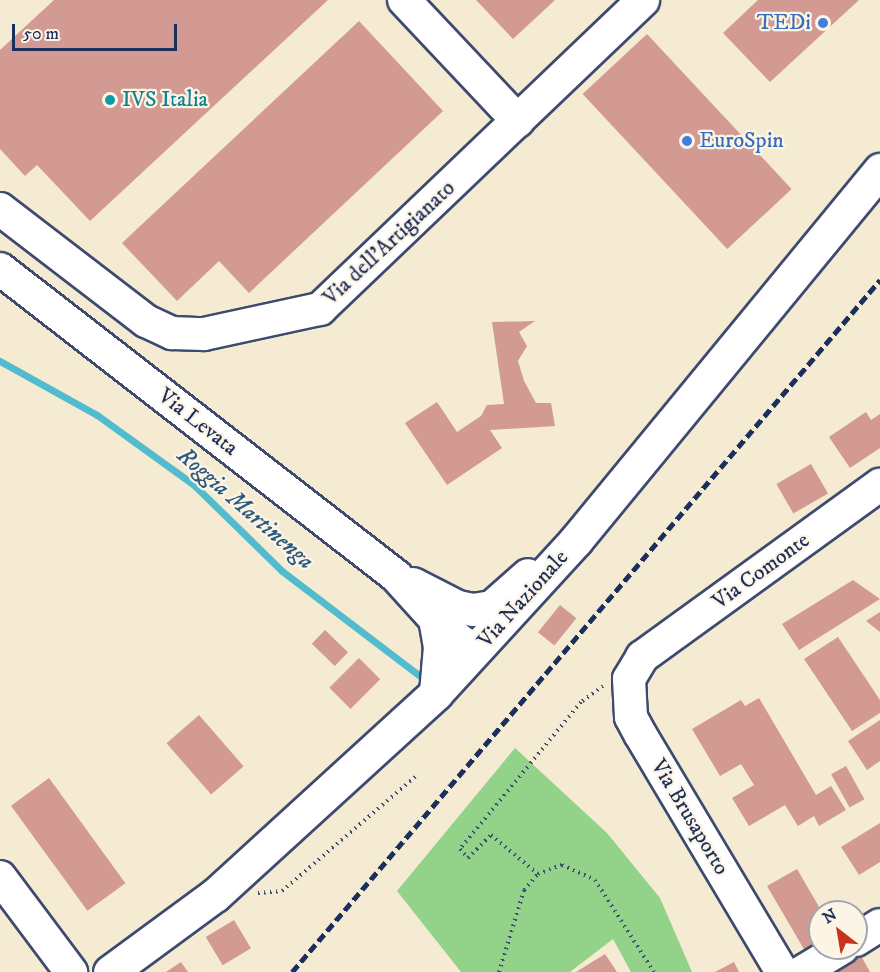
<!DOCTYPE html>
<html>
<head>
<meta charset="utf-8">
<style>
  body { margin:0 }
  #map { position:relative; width:880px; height:972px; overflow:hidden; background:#f4ebd2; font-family:"IM FELL DW Pica",serif }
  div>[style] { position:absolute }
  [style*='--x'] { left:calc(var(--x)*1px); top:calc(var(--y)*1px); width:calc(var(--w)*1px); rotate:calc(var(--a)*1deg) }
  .green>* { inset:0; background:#93d289 }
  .stream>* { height:7px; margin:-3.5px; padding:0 3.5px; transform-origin:3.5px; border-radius:3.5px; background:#52bbce }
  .building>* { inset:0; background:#d29a92; transform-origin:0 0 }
  .path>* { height:4px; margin-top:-2px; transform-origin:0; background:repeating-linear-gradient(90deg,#3c4b6f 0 1.5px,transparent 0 6px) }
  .roads { filter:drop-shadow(2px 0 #3c4b6f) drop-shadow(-2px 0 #3c4b6f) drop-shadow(0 2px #3c4b6f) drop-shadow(0 -2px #3c4b6f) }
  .minor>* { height:32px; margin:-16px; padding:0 16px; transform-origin:16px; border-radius:16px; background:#fff }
  .major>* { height:33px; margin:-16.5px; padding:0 16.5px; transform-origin:16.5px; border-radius:16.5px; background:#fff }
  .rail>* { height:4.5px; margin-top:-2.25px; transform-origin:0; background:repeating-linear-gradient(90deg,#1b2f5e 0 9px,transparent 0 13.5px) }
  .dots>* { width:16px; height:16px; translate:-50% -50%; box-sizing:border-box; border:3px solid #fcf5e5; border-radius:50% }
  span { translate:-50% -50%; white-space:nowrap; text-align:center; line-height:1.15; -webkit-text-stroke:4.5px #fcf5e5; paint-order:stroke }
  .shop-label { font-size:22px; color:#366cbe }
  .right { translate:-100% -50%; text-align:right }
  .left { translate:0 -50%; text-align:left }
  .culture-label { font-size:22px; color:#0d838f }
  .street-label { font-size:22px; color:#1b2f5e }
  .water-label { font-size:24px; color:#2c5980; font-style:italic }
  .north { position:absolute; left:808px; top:900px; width:60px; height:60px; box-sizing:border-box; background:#fcf5e5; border:2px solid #a2a6af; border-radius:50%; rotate:329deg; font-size:16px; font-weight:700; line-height:24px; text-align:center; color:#1b2f5e }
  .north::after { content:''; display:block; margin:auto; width:21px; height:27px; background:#c8321e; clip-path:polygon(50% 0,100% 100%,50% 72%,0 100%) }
  .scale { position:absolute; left:12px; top:24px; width:165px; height:27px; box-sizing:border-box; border:3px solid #1b2f5e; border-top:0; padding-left:8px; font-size:18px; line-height:21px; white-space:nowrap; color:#1b2f5e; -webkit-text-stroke:4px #fcf5e5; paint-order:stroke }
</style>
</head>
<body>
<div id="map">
  <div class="green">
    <div style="clip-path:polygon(515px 748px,607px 833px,660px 898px,692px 972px,631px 972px,613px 939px,570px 972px,461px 972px,397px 891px)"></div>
  </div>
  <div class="stream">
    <div style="--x:0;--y:361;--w:111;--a:29.1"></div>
    <div style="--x:97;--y:415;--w:120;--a:35.8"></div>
    <div style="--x:194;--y:485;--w:123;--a:44.3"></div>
    <div style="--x:282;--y:571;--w:180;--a:37.3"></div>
  </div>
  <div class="building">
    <div style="clip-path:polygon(54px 0,328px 0,90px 221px,37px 165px,25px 176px,0 149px,0 50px)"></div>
    <div style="clip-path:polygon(476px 0,555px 0,513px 39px)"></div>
    <div style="clip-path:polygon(758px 0,859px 0,770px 82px,723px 33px)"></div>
    <div style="clip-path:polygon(359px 21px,443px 111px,249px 293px,219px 261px,177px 301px,122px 243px)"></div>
    <div style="left:647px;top:34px;width:212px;height:88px;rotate:47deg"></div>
    <div style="clip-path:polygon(535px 321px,519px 332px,527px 346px,518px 361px,524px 381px,536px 403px,551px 403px,555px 426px,490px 430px,502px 448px,447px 485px,405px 423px,437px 402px,457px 432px,481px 416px,487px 405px,504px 404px,492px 322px)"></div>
    <div style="clip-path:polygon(866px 412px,871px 420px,880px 414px,880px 448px,850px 468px,829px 437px)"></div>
    <div style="left:811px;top:464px;width:34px;height:40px;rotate:60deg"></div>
    <div style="clip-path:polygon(853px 580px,880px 599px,799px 650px,782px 624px)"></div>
    <div style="left:560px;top:605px;width:21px;height:35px;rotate:39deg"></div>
    <div style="clip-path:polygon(880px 612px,880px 632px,866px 621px)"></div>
    <div style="left:325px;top:630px;width:32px;height:19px;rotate:44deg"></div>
    <div style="clip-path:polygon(838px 637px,880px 700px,880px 713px,852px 731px,804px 659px)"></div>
    <div style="left:359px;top:658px;width:30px;height:42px;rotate:45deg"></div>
    <div style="clip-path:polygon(759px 698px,816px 795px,831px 786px,846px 810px,819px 826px,814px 816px,798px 826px,785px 805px,749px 826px,732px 798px,754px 785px,741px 764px,720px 776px,692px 729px,741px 700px,745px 706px)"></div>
    <div style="left:199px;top:715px;width:68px;height:43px;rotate:49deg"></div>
    <div style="clip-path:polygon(880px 720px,880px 761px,867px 770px,848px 741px)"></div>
    <div style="left:846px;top:766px;width:38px;height:17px;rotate:61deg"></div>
    <div style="left:49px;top:778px;width:130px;height:47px;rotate:54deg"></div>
    <div style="clip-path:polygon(880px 823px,880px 862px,859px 875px,841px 847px)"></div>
    <div style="clip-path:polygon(797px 869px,822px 912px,820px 943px,805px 951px,767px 886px)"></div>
    <div style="left:234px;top:920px;width:33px;height:33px;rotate:59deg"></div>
    <div style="clip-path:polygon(859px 952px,870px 972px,824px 972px)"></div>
    <div style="clip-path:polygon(605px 954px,617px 972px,576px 972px)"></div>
    <div style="clip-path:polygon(181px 962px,188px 972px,166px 972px)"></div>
    <div style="clip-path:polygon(734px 962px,739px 972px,715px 972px)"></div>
  </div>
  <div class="path">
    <div style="--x:603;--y:686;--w:27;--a:144"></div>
    <div style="--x:581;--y:702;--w:190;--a:129.5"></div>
    <div style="--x:460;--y:849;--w:12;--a:48"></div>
    <div style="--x:468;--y:858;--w:33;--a:-45"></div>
    <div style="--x:491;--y:835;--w:61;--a:39.7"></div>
    <div style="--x:538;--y:874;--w:26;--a:-21"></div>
    <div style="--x:562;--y:865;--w:36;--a:24"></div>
    <div style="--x:595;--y:880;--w:109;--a:57.3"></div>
    <div style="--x:258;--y:893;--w:24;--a:-5"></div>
    <div style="--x:282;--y:891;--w:177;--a:-40.6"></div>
    <div style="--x:499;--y:972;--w:86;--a:-73"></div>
    <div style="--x:524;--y:890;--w:21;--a:-49"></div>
  </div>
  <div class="roads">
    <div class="minor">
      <div style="--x:404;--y:0;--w:166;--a:46.7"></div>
      <div style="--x:0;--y:209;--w:184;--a:37.5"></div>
      <div style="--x:146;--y:321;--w:29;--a:25"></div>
      <div style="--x:172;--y:333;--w:32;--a:2"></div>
      <div style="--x:204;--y:334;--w:119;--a:-12.2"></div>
      <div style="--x:320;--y:309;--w:447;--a:-43.7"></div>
      <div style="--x:0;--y:269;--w:501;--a:37.78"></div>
      <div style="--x:396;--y:576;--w:58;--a:47.8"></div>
      <div style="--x:435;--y:619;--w:35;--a:41"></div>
      <div style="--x:461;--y:642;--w:17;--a:24"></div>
      <div style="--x:413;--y:584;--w:51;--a:27.1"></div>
      <div style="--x:458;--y:607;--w:15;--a:11"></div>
      <div style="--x:473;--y:610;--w:19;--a:-9"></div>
      <div style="--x:492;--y:607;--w:48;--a:-41.6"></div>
      <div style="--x:435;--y:619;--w:28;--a:80"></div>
      <div style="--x:440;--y:647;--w:46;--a:95"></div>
      <div style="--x:0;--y:877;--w:119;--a:53.2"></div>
      <div style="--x:856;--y:940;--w:28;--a:-32"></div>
      <div style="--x:782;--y:972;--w:277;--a:-120.8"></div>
      <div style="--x:640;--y:734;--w:19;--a:-118"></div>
      <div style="--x:631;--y:717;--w:38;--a:-93"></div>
      <div style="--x:629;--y:679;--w:26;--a:-59"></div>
      <div style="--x:642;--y:657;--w:294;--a:-35.9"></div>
      <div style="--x:802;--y:972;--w:47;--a:-31"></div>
    </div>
    <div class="major">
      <div style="--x:110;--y:972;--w:130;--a:-36.3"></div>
      <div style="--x:215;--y:895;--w:299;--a:-42.4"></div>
      <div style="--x:436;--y:693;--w:207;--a:-47.5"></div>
      <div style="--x:576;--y:540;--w:479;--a:-50.6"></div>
    </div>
  </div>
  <div class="rail">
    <div style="--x:292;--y:972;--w:908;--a:-49.65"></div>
  </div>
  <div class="dots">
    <div style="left:823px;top:23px;background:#3f7fe0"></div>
    <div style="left:110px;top:100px;background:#0f9aa8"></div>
    <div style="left:687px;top:141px;background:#3f7fe0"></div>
  </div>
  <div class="shop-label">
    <span class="right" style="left:811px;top:23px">TEDi</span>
    <span class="left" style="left:699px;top:141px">EuroSpin</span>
  </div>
  <div class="culture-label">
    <span class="left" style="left:122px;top:100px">IVS Italia</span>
  </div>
  <div class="street-label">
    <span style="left:389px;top:243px;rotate:-43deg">Via dell'Artigianato</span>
    <span style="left:198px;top:422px;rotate:38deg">Via Levata</span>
    <span style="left:761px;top:571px;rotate:-36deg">Via Comonte</span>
    <span style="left:523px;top:599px;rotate:-48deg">Via Nazionale</span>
    <span style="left:690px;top:817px;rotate:59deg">Via Brusaporto</span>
  </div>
  <div class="water-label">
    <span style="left:245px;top:509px;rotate:41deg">Roggia Martinenga</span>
  </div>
  <div class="north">N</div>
  <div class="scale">50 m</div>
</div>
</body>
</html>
